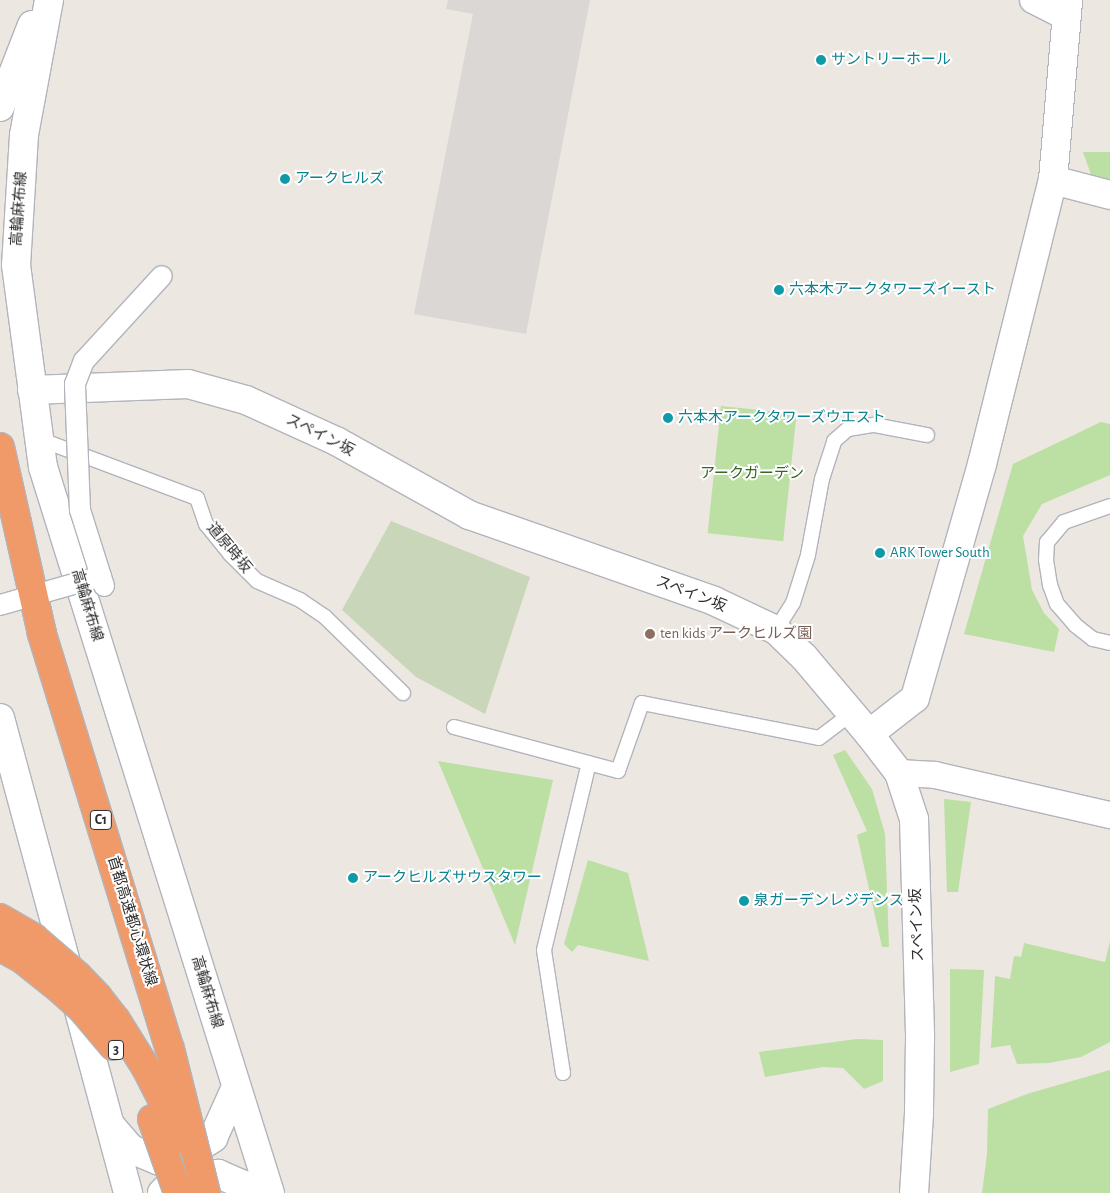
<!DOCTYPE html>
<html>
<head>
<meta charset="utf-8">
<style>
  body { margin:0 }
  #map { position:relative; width:1110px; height:1193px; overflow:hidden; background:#ede7e1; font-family:"Alegreya Sans","Noto Sans JP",sans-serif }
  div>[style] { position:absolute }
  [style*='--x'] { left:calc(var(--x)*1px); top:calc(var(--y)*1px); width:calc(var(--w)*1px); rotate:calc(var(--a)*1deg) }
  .green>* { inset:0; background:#bcdfa3; transform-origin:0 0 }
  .cemetery>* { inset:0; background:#cad6ba }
  .plaza>* { inset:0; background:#dad7d4 }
  .roads { filter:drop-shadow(1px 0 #b2b4bc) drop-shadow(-1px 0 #b2b4bc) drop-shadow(0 1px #b2b4bc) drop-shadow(0 -1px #b2b4bc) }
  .service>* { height:14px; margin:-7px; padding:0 7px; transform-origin:7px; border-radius:7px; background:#fff }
  .minor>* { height:26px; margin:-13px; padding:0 13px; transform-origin:13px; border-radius:13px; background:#fff }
  .tertiary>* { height:28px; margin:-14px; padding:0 14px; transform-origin:14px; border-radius:14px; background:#fff }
  .secondary>* { height:28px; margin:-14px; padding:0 14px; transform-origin:14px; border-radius:14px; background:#fff }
  .bridges { filter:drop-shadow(1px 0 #b2b4bc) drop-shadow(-1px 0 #b2b4bc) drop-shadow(0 1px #b2b4bc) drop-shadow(0 -1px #b2b4bc) }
  .pedestrian-bridge>* { height:20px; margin:-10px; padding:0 10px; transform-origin:10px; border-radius:10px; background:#fff }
  .motorway-bridge>* { height:28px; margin:-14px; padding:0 14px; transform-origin:14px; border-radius:14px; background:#f19a69 }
  .dots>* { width:14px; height:14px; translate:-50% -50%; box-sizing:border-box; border:2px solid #fff; border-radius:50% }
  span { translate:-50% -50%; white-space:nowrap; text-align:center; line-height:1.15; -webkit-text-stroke:4px #fff; paint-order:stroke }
  .shield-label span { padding:1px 4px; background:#fff; border:1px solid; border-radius:4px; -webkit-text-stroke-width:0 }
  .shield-label { font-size:14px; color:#2d2d2d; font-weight:700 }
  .culture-label { font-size:15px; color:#0d838f }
  .left { translate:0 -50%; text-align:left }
  .street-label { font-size:15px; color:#2d2d2d }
  .park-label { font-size:15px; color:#356622 }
  .education-label { font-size:15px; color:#785e54 }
</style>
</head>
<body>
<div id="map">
  <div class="green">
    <div style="clip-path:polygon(1083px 152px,1110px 152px,1110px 185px,1093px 180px)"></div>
    <div style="left:721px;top:406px;width:76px;height:128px;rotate:6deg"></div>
    <div style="clip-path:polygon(1101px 422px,1110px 424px,1110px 475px,1042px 504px,1023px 536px,1032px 590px,1044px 613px,1059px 629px,1054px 652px,964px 634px,1013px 464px)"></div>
    <div style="clip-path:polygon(845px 750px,872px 789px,885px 834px,889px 947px,882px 947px,857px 835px,867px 831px,833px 755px)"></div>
    <div style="clip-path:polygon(438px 761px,553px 780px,515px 945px)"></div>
    <div style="clip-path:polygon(944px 799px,971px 802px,958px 892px,947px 892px)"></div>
    <div style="clip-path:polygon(588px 860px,628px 873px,649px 961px,578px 945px,572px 952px,564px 944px)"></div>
    <div style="clip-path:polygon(1110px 941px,1110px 1042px,1081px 1057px,1049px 1063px,1017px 1064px,1010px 1045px,991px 1048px,995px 976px,1010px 979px,1014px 956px,1021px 957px,1024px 943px,1105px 962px)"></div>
    <div style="clip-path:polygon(950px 969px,984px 970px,979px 1064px,950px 1072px)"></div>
    <div style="clip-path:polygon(857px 1039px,883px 1040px,883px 1081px,864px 1089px,843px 1068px,823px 1067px,765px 1077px,759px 1052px)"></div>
    <div style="clip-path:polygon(1110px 1070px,1110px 1193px,982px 1193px,987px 1154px,988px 1109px,1027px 1094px)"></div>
  </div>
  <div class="cemetery">
    <div style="clip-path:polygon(391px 521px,530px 577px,485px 714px,416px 677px,342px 610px)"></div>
  </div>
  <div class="plaza">
    <div style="clip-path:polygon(448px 0,590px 0,526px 334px,414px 314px,473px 14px,446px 9px)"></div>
  </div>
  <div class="roads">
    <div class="service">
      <div style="--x:39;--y:439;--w:169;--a:20.5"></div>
      <div style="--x:197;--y:498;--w:28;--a:71"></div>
      <div style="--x:206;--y:524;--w:38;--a:51"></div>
      <div style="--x:230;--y:554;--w:38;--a:45"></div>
      <div style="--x:257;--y:581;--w:47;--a:23.8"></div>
      <div style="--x:300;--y:600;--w:30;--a:34"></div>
      <div style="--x:325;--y:617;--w:109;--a:44.3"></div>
      <div style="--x:1110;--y:506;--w:49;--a:160.8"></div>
      <div style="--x:1064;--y:522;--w:26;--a:130"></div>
      <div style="--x:1047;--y:542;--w:18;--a:93"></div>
      <div style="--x:1046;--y:560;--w:25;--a:81"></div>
      <div style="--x:1050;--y:585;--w:20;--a:70"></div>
      <div style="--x:1057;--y:604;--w:28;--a:49"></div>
      <div style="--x:1075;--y:625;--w:23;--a:38"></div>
      <div style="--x:1093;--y:639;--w:17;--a:13"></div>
      <div style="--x:776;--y:630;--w:32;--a:-58"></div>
      <div style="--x:793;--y:603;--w:50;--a:-72.6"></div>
      <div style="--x:808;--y:555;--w:77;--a:-79.6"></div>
      <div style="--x:822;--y:479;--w:40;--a:-72"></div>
      <div style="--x:834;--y:441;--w:18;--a:-41"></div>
      <div style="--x:848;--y:429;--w:26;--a:-9"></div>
      <div style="--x:874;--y:425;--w:54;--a:10.7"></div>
      <div style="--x:454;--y:727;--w:170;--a:15"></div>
      <div style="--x:618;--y:771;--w:72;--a:-70.6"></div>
      <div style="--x:642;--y:703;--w:180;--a:11.2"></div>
      <div style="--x:819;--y:738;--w:41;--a:-37.1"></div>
      <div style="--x:563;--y:1073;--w:124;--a:-98.8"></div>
      <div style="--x:544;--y:950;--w:192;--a:-76.5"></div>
    </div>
    <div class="minor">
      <div style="--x:1033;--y:0;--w:38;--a:27"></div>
      <div style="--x:899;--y:773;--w:36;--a:3"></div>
      <div style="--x:935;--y:775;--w:180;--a:12.9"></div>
    </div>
    <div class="tertiary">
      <div style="--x:1053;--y:180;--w:59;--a:14.7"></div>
      <div style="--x:32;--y:390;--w:156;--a:-2.2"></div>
      <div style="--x:188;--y:384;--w:60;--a:15.4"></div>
      <div style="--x:246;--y:400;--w:101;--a:24.5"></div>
      <div style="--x:338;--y:442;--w:150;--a:29.1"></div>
      <div style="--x:469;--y:515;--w:260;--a:19.3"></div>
      <div style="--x:714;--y:601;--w:68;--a:25.1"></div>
      <div style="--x:776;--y:630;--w:39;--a:44"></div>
      <div style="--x:804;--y:657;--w:101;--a:49.8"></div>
      <div style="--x:869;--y:734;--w:49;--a:52.4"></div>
      <div style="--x:899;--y:773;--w:48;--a:71.9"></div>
      <div style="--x:914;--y:819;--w:219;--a:88.4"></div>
      <div style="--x:920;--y:1038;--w:76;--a:90.8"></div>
      <div style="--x:919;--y:1114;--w:79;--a:93.6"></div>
      <div style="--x:869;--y:734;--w:58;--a:-38"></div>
      <div style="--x:915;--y:698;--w:243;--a:-74"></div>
      <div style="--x:982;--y:464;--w:293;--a:-76"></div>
      <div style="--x:1053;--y:180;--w:181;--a:-85.2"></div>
    </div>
    <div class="secondary">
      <div style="--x:49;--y:0;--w:137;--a:100.5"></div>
      <div style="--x:24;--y:135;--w:130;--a:93.5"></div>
      <div style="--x:16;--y:265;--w:204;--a:82.4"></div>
      <div style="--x:43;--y:467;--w:761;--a:72.64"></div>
      <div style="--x:0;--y:107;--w:88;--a:-68.7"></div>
      <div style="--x:0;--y:718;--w:492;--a:74.9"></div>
      <div style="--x:111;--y:1126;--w:30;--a:49"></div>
      <div style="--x:131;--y:1149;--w:30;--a:23"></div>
      <div style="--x:159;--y:1161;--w:24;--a:-9"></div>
      <div style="--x:183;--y:1157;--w:36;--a:-32"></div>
      <div style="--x:213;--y:1138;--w:56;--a:-65.7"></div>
      <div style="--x:162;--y:1193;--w:6;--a:-45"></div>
      <div style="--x:166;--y:1189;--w:25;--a:-21"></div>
      <div style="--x:189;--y:1180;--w:30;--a:-12"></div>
      <div style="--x:218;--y:1174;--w:28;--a:23"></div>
      <div style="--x:244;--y:1185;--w:14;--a:34"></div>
    </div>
  </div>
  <div class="bridges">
    <div class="pedestrian-bridge">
      <div style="--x:104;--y:586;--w:80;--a:-107.5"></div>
      <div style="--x:80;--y:510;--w:126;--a:-92.3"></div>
      <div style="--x:75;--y:384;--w:25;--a:-69"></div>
      <div style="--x:84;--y:361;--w:115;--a:-47.5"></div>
      <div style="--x:0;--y:605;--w:105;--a:-16"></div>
    </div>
    <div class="motorway-bridge">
      <div style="--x:0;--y:447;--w:192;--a:77.3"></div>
      <div style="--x:42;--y:634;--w:434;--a:72.9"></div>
      <div style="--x:170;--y:1049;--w:148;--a:76"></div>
      <div style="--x:0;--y:918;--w:39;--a:30"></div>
      <div style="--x:34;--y:938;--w:58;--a:40.8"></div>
      <div style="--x:78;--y:976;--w:29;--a:46"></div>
      <div style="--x:98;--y:997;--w:29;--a:52"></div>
      <div style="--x:116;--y:1020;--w:57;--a:58"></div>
      <div style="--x:146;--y:1068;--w:37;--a:63"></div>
      <div style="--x:163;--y:1101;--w:41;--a:68.5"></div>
      <div style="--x:0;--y:947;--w:24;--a:28"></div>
      <div style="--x:21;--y:958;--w:53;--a:38.8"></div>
      <div style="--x:62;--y:991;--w:27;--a:42"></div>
      <div style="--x:82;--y:1009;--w:48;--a:50"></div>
      <div style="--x:152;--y:1119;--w:78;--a:70.6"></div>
    </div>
  </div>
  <div class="dots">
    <div style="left:821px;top:60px;background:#0f9aa8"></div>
    <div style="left:285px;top:179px;background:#0f9aa8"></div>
    <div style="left:779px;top:290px;background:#0f9aa8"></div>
    <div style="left:668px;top:418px;background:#0f9aa8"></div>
    <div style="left:880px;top:553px;background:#0f9aa8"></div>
    <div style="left:650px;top:634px;background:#8d6e63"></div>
    <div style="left:353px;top:878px;background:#0f9aa8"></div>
    <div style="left:744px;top:901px;background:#0f9aa8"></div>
  </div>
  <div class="shield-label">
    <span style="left:101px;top:820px">C1</span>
    <span style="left:116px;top:1050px">3</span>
  </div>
  <div class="culture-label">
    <span class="left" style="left:831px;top:60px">サントリーホール</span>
    <span class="left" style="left:295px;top:179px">アークヒルズ</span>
    <span class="left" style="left:789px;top:290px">六本木アークタワーズイースト</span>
    <span class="left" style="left:678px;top:418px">六本木アークタワーズウエスト</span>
    <span class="left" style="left:890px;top:553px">ARK Tower South</span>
    <span class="left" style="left:363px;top:878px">アークヒルズサウスタワー</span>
    <span class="left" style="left:754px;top:901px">泉ガーデンレジデンス</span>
  </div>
  <div class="street-label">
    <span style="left:19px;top:209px;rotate:-86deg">高輪麻布線</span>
    <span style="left:320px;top:435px;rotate:27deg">スペイン坂</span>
    <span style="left:229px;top:548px;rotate:50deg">道原時坂</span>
    <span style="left:691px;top:594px;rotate:21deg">スペイン坂</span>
    <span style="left:87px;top:605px;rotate:73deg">高輪麻布線</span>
    <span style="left:132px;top:921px;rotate:73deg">首都高速都心環状線</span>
    <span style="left:917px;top:925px;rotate:-92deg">スペイン坂</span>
    <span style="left:207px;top:992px;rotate:73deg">高輪麻布線</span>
  </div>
  <div class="park-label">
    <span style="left:752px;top:474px">アークガーデン</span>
  </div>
  <div class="education-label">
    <span class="left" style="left:660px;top:634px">ten kids アークヒルズ園</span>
  </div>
</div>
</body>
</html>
